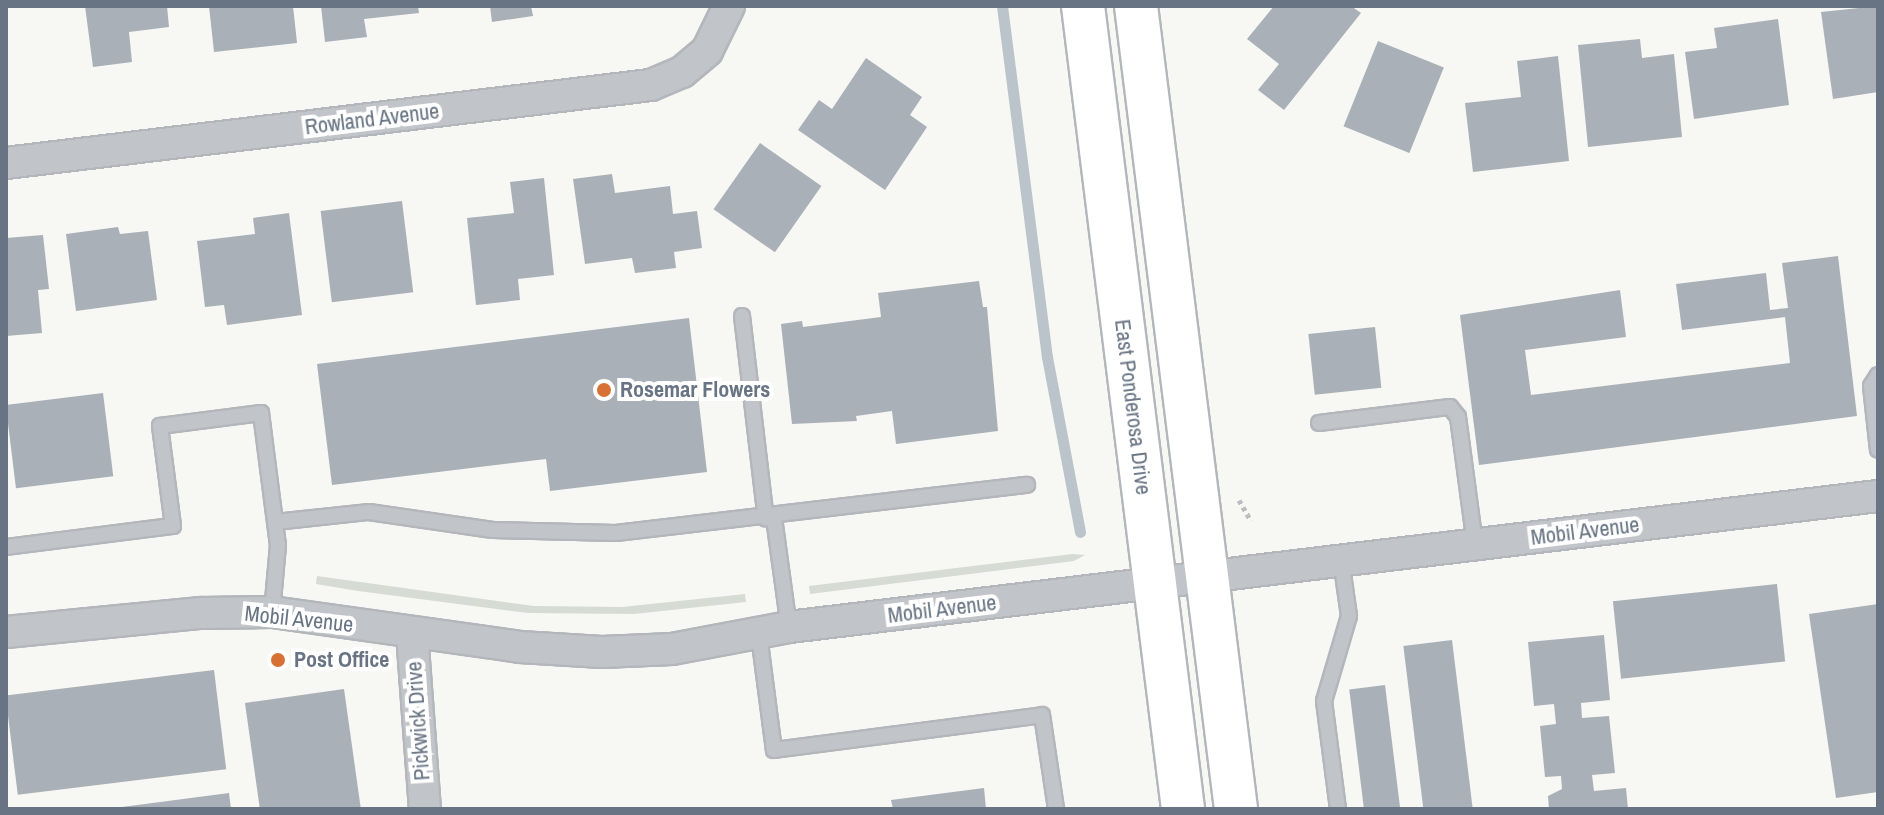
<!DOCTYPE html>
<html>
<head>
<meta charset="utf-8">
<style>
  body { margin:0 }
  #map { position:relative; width:1884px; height:815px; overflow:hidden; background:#f7f7f4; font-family:"Archivo Narrow",sans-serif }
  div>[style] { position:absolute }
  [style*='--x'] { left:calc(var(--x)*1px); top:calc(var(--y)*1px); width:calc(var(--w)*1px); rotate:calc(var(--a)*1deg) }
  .green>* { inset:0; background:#d6dcd4 }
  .stream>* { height:11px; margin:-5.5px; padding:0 5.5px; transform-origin:5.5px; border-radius:5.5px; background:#bbc4ca }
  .building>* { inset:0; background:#aab0b7; transform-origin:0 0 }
  .path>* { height:5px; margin-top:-2.5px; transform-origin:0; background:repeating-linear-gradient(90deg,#bbbdc0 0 4px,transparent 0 8px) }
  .roads { filter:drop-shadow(2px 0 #b3b7bc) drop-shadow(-2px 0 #b3b7bc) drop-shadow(0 2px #b3b7bc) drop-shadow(0 -2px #b3b7bc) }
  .service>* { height:14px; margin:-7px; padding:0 7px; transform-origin:7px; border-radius:7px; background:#c1c4c8 }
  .minor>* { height:30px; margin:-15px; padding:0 15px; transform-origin:15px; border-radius:15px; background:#c1c4c8 }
  .secondary>* { height:42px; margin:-21px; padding:0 21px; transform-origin:21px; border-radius:21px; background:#fff }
  .dots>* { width:22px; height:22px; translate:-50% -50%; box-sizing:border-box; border:4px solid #fff; border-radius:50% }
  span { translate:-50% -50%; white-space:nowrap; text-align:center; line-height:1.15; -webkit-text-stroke:8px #fff; paint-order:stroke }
  .street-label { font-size:22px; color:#687483 }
  .poi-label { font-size:22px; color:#687483; font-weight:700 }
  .left { translate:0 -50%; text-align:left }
  .frame { position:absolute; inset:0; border:8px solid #687483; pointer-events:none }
</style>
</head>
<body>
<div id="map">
  <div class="green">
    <div style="clip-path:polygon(1072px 554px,1085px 555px,1074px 561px,810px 594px,809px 586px)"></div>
    <div style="clip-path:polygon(317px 576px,534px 606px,622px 607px,745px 594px,746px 602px,634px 614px,528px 613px,358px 591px,316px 584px)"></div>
  </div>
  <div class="stream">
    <div style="--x:1002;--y:6;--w:354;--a:82.7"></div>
    <div style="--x:1047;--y:357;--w:178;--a:79.3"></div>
  </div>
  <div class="building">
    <div style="clip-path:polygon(85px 6px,167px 6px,169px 27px,129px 32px,132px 62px,93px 67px)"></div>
    <div style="clip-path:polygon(209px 6px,293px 6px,297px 43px,214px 52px)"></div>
    <div style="clip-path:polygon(321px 6px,418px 6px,419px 13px,364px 19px,367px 37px,325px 42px)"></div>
    <div style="clip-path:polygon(490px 6px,531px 6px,533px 16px,492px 22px)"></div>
    <div style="clip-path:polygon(1274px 6px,1351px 6px,1361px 13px,1284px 110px,1258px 90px,1279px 64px,1247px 39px)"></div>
    <div style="clip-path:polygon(1878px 6px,1878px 92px,1833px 99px,1821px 12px)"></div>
    <div style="clip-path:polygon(1778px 19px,1789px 105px,1694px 119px,1685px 52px,1717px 48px,1714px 28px)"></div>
    <div style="clip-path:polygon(1640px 39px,1642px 58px,1674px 54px,1682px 137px,1588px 147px,1578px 45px)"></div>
    <div style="left:1378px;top:41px;width:71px;height:92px;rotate:22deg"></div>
    <div style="clip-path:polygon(1558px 56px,1569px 161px,1473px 172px,1465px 103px,1521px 97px,1517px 61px)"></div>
    <div style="clip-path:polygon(866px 58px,922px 97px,910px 115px,927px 127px,885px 190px,798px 130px,819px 100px,832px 109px)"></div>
    <div style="left:760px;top:143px;width:75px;height:81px;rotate:35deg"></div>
    <div style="clip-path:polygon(612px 174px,615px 193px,670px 186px,673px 214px,697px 211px,702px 248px,674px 252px,676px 268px,635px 273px,632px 258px,585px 264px,573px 179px)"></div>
    <div style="clip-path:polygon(544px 178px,554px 275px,518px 279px,520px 300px,476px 305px,467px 218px,514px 213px,510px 182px)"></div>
    <div style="left:402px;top:201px;width:92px;height:82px;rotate:83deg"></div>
    <div style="clip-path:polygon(289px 213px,302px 315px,227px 325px,224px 305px,205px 307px,197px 241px,255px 234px,253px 218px)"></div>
    <div style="clip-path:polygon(118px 227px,120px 234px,148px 231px,157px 300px,76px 311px,66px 234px)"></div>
    <div style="clip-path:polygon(43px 235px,49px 289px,38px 290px,42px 333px,6px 336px,6px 238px)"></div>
    <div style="clip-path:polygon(1838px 256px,1857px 416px,1479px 465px,1460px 315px,1620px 290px,1626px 337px,1525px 350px,1531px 395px,1790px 363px,1785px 317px,1682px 330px,1676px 284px,1766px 273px,1770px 310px,1788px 308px,1782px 263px)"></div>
    <div style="clip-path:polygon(979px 281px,983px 307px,987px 307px,998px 431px,896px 444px,892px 411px,856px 416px,857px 421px,792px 424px,781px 324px,802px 321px,803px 327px,881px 317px,878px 293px)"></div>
    <div style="clip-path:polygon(689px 318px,707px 472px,550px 491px,546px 459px,332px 485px,317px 364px)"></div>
    <div style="left:1375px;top:327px;width:61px;height:67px;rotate:84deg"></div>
    <div style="left:103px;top:393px;width:84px;height:98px;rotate:83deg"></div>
    <div style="left:1777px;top:584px;width:78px;height:165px;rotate:84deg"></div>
    <div style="clip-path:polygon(1878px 604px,1878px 792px,1836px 798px,1809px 614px)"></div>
    <div style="clip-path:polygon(1604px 635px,1610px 700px,1581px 703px,1582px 718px,1609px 716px,1615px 773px,1592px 775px,1594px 791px,1626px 788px,1628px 809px,1549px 809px,1548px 796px,1562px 789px,1561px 776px,1545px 777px,1540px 726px,1556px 724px,1554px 704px,1534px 706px,1528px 642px)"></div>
    <div style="left:1452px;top:640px;width:170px;height:49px;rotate:83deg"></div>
    <div style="left:214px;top:670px;width:100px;height:210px;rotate:83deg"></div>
    <div style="left:1385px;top:685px;width:125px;height:36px;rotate:83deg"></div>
    <div style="left:344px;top:689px;width:121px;height:100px;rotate:82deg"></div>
    <div style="clip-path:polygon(984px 788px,986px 809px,893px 809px,891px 800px)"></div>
    <div style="clip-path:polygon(229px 793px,231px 809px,122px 809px,122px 807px)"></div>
  </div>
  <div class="path">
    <div style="--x:1239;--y:500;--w:24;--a:60"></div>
  </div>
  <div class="roads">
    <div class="service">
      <div style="--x:742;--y:316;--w:204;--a:83.3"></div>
      <div style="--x:1878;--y:375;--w:13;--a:122"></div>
      <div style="--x:1871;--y:386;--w:64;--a:83.8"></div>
      <div style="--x:1319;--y:423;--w:132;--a:-7"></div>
      <div style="--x:1450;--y:407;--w:13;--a:51"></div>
      <div style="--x:1458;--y:417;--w:128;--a:82.4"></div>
      <div style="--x:774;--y:518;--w:110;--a:82.2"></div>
      <div style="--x:275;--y:522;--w:95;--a:-6.1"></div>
      <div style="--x:369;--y:512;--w:125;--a:8.3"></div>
      <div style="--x:493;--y:530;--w:123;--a:1.4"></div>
      <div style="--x:616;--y:533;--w:414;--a:-6.7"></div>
      <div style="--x:6;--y:547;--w:168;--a:-7.2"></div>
      <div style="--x:173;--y:526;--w:101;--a:-97.4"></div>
      <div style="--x:160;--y:426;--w:102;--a:-7.3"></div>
      <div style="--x:261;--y:413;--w:133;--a:82.7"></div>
      <div style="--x:278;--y:545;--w:67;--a:95.1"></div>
      <div style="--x:759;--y:635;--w:116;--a:82.6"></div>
      <div style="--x:774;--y:750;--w:270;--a:-7.4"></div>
      <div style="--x:1042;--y:715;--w:95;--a:81.5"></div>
      <div style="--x:1338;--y:809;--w:109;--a:-97.4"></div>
      <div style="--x:1324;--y:701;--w:89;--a:-73.6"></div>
      <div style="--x:1349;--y:616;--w:57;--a:-98.1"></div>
    </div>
    <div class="minor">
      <div style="--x:6;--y:163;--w:650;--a:-6.9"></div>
      <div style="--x:651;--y:85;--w:34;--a:-23"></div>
      <div style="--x:682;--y:72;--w:33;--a:-40"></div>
      <div style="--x:707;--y:51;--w:50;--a:-63.9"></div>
      <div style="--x:6;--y:632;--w:196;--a:-5.6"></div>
      <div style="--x:201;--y:613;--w:71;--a:-0.8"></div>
      <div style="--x:272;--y:612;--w:250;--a:8"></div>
      <div style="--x:520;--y:647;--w:82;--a:3.5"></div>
      <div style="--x:602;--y:652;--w:70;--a:-2.5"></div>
      <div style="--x:672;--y:649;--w:119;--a:-10.6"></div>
      <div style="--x:789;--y:627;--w:1097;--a:-6.86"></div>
      <div style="--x:412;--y:633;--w:176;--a:85.8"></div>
    </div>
    <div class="secondary">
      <div style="--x:1083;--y:6;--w:809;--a:82.9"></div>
      <div style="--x:1136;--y:6;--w:809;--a:82.9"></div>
    </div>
  </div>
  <div class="dots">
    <div style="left:604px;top:390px;background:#d77135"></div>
    <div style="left:278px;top:660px;background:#d77135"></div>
  </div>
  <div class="street-label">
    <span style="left:372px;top:119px;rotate:-7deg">Rowland Avenue</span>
    <span style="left:1133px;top:407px;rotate:83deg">East Ponderosa Drive</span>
    <span style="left:1585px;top:531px;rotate:-7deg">Mobil Avenue</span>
    <span style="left:942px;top:609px;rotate:-7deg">Mobil Avenue</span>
    <span style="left:299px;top:619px;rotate:6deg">Mobil Avenue</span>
    <span style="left:418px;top:721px;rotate:-94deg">Pickwick Drive</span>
  </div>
  <div class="poi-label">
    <span class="left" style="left:620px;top:390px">Rosemar Flowers</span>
    <span class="left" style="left:294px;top:660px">Post Office</span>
  </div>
  <div class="frame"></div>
</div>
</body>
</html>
